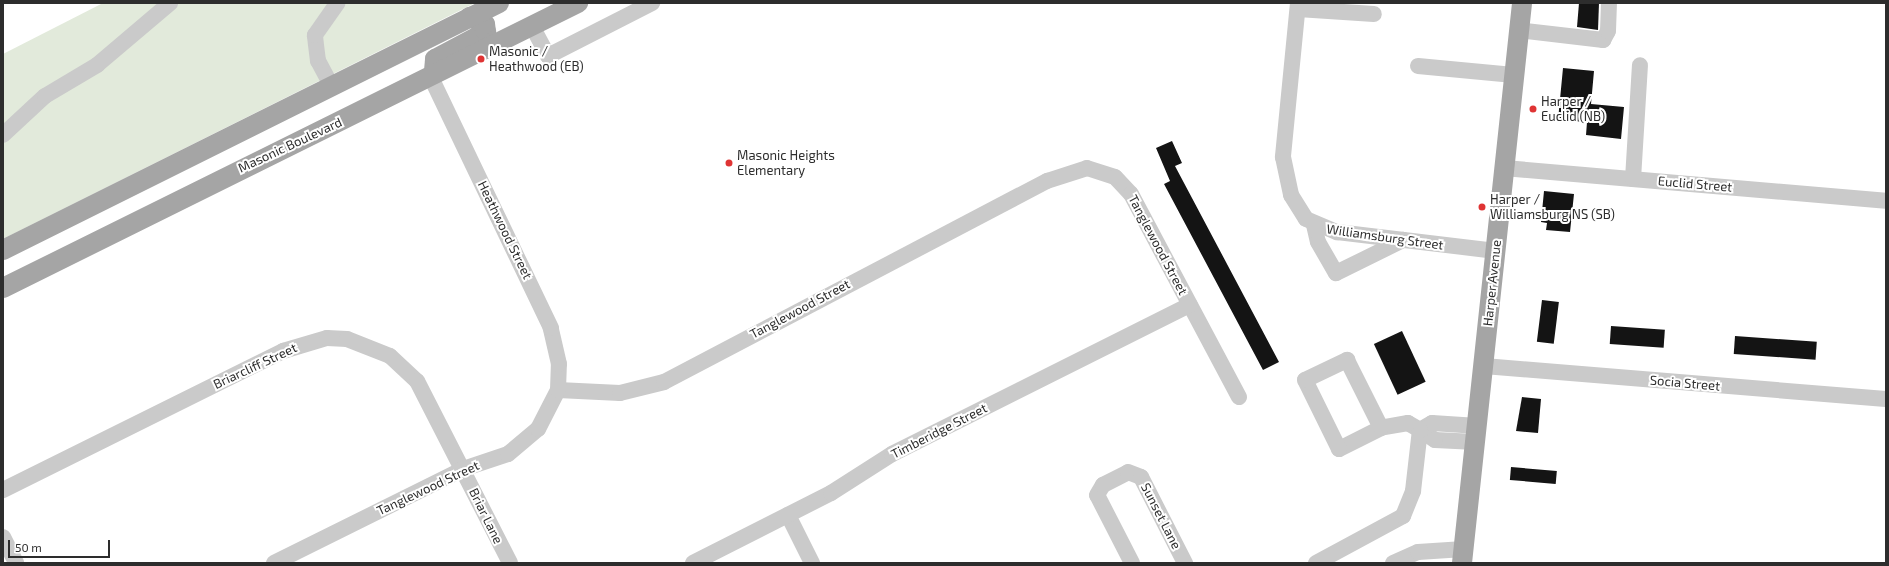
<!DOCTYPE html>
<html>
<head>
<meta charset="utf-8">
<style>
  body { margin:0 }
  #map { position:relative; width:1889px; height:566px; overflow:hidden; background:#fff; font-family:"Exo 2",sans-serif }
  div>[style] { position:absolute }
  [style*='--x'] { left:calc(var(--x)*1px); top:calc(var(--y)*1px); width:calc(var(--w)*1px); rotate:calc(var(--a)*1deg) }
  .green>* { inset:0; background:#e2eadb }
  .building>* { inset:0; background:#141414; transform-origin:0 0 }
  .minor>* { height:16px; margin:-8px; padding:0 8px; transform-origin:8px; border-radius:8px; background:#cacaca }
  .major>* { height:20px; margin:-10px; padding:0 10px; transform-origin:10px; border-radius:10px; background:#a5a5a5 }
  .dots>* { width:11px; height:11px; translate:-50% -50%; box-sizing:border-box; border:2px solid #fff; border-radius:50% }
  span { translate:-50% -50%; white-space:nowrap; text-align:center; line-height:1.15; -webkit-text-stroke:4px #fff; paint-order:stroke }
  .poi-label { font-size:13px; color:#2d2d2d }
  .left { translate:0 -50%; text-align:left }
  .street-label { font-size:13px; color:#2d2d2d }
  .frame { position:absolute; inset:0; border:4px solid #2d2d2d; pointer-events:none }
  .scale { position:absolute; left:8px; top:540px; width:102px; height:18px; box-sizing:border-box; border:2px solid #2d2d2d; border-top:0; padding-left:5px; font-size:12px; line-height:14px; white-space:nowrap; color:#2d2d2d; -webkit-text-stroke:3px #fff; paint-order:stroke }
</style>
</head>
<body>
<div id="map">
  <div class="green">
    <div style="clip-path:polygon(103px 3px,475px 3px,3px 239px,3px 54px)"></div>
  </div>
  <div class="building">
    <div style="clip-path:polygon(1579px 3px,1599px 3px,1598px 30px,1577px 27px)"></div>
    <div style="clip-path:polygon(1563px 68px,1594px 71px,1591px 104px,1624px 107px,1621px 139px,1586px 135px,1587px 122px,1558px 120px)"></div>
    <div style="clip-path:polygon(1172px 141px,1182px 163px,1175px 166px,1279px 362px,1263px 370px,1164px 184px,1170px 181px,1156px 148px)"></div>
    <div style="clip-path:polygon(1544px 191px,1574px 194px,1570px 232px,1546px 230px,1547px 223px,1541px 222px)"></div>
    <div style="left:1542px;top:300px;width:17px;height:42px;rotate:7deg"></div>
    <div style="left:1611px;top:326px;width:54px;height:18px;rotate:4deg"></div>
    <div style="left:1402px;top:331px;width:56px;height:31px;rotate:65deg"></div>
    <div style="left:1735px;top:336px;width:82px;height:18px;rotate:4deg"></div>
    <div style="clip-path:polygon(1522px 397px,1541px 399px,1538px 433px,1516px 431px)"></div>
    <div style="left:1511px;top:467px;width:46px;height:13px;rotate:5deg"></div>
  </div>
  <div class="minor">
    <div style="--x:1298;--y:3;--w:155;--a:95.6"></div>
    <div style="--x:1283;--y:157;--w:39;--a:78"></div>
    <div style="--x:1291;--y:195;--w:28;--a:58"></div>
    <div style="--x:1306;--y:219;--w:34;--a:23"></div>
    <div style="--x:1337;--y:232;--w:160;--a:6.8"></div>
    <div style="--x:1298;--y:9;--w:76;--a:3.8"></div>
    <div style="--x:532;--y:26;--w:34;--a:62"></div>
    <div style="--x:548;--y:56;--w:117;--a:-27"></div>
    <div style="--x:1518;--y:30;--w:86;--a:6.7"></div>
    <div style="--x:1603;--y:40;--w:10;--a:-61"></div>
    <div style="--x:1608;--y:31;--w:28;--a:-88"></div>
    <div style="--x:1418;--y:66;--w:96;--a:5.4"></div>
    <div style="--x:332;--y:87;--w:30;--a:-118"></div>
    <div style="--x:318;--y:61;--w:26;--a:-97"></div>
    <div style="--x:315;--y:35;--w:39;--a:-55"></div>
    <div style="--x:3;--y:135;--w:57;--a:-42.9"></div>
    <div style="--x:45;--y:96;--w:61;--a:-30.8"></div>
    <div style="--x:97;--y:65;--w:96;--a:-40.3"></div>
    <div style="--x:1504;--y:168;--w:383;--a:4.9"></div>
    <div style="--x:1633;--y:179;--w:114;--a:-86.5"></div>
    <div style="--x:1314;--y:225;--w:17;--a:77"></div>
    <div style="--x:1318;--y:242;--w:36;--a:60"></div>
    <div style="--x:1336;--y:273;--w:75;--a:-26.2"></div>
    <div style="--x:1484;--y:366;--w:403;--a:4.7"></div>
    <div style="--x:558;--y:390;--w:62;--a:2.8"></div>
    <div style="--x:620;--y:393;--w:45;--a:-14"></div>
    <div style="--x:664;--y:382;--w:433;--a:-27.7"></div>
    <div style="--x:1047;--y:181;--w:42;--a:-18"></div>
    <div style="--x:1087;--y:168;--w:29;--a:18"></div>
    <div style="--x:1115;--y:177;--w:23;--a:47"></div>
    <div style="--x:1131;--y:194;--w:230;--a:62"></div>
    <div style="--x:1476;--y:442;--w:41;--a:-177.2"></div>
    <div style="--x:1435;--y:440;--w:18;--a:-146"></div>
    <div style="--x:1420;--y:430;--w:14;--a:-30"></div>
    <div style="--x:1432;--y:423;--w:46;--a:3.7"></div>
    <div style="--x:3;--y:490;--w:313;--a:-26.4"></div>
    <div style="--x:283;--y:351;--w:46;--a:-16.5"></div>
    <div style="--x:327;--y:338;--w:20;--a:3"></div>
    <div style="--x:347;--y:339;--w:46;--a:21.6"></div>
    <div style="--x:390;--y:356;--w:37;--a:43"></div>
    <div style="--x:417;--y:381;--w:204;--a:62.9"></div>
    <div style="--x:788;--y:515;--w:54;--a:63.4"></div>
    <div style="--x:3;--y:537;--w:29;--a:63"></div>
    <div style="--x:274;--y:563;--w:211;--a:-26.4"></div>
    <div style="--x:463;--y:469;--w:47;--a:-18.4"></div>
    <div style="--x:508;--y:454;--w:39;--a:-40"></div>
    <div style="--x:538;--y:429;--w:44;--a:-62.9"></div>
    <div style="--x:558;--y:390;--w:26;--a:-88"></div>
    <div style="--x:559;--y:364;--w:37;--a:-103"></div>
    <div style="--x:551;--y:328;--w:278;--a:-115.6"></div>
    <div style="--x:693;--y:563;--w:155;--a:-26.9"></div>
    <div style="--x:831;--y:493;--w:72;--a:-32.6"></div>
    <div style="--x:892;--y:454;--w:333;--a:-26.6"></div>
    <div style="--x:1132;--y:563;--w:76;--a:-117.2"></div>
    <div style="--x:1097;--y:495;--w:12;--a:-59"></div>
    <div style="--x:1103;--y:485;--w:28;--a:-27"></div>
    <div style="--x:1128;--y:472;--w:14;--a:21"></div>
    <div style="--x:1141;--y:477;--w:97;--a:62.9"></div>
    <div style="--x:1316;--y:563;--w:99;--a:-28.4"></div>
    <div style="--x:1403;--y:516;--w:27;--a:-68"></div>
    <div style="--x:1413;--y:491;--w:61;--a:-83.5"></div>
    <div style="--x:1420;--y:430;--w:14;--a:-150"></div>
    <div style="--x:1408;--y:423;--w:27;--a:170"></div>
    <div style="--x:1381;--y:428;--w:47;--a:153.4"></div>
    <div style="--x:1339;--y:449;--w:77;--a:-116.2"></div>
    <div style="--x:1305;--y:380;--w:47;--a:-25.5"></div>
    <div style="--x:1347;--y:360;--w:76;--a:63.4"></div>
    <div style="--x:1393;--y:563;--w:27;--a:-24"></div>
    <div style="--x:1418;--y:552;--w:46;--a:-3.7"></div>
  </div>
  <div class="major">
    <div style="--x:434;--y:71;--w:12;--a:-85"></div>
    <div style="--x:435;--y:59;--w:58;--a:-27.9"></div>
    <div style="--x:486;--y:32;--w:8;--a:-97"></div>
    <div style="--x:485;--y:24;--w:17;--a:-155"></div>
    <div style="--x:3;--y:250;--w:554;--a:-26.47"></div>
    <div style="--x:3;--y:288;--w:642;--a:-26.37"></div>
    <div style="--x:1462;--y:563;--w:563;--a:-83.88"></div>
  </div>
  <div class="dots">
    <div style="left:481px;top:59px;background:#df3434"></div>
    <div style="left:1533px;top:109px;background:#df3434"></div>
    <div style="left:729px;top:163px;background:#df3434"></div>
    <div style="left:1482px;top:207px;background:#df3434"></div>
  </div>
  <div class="poi-label">
    <span class="left" style="left:489px;top:59px">Masonic /<br>Heathwood (EB)</span>
    <span class="left" style="left:1541px;top:109px">Harper /<br>Euclid (NB)</span>
    <span class="left" style="left:737px;top:163px">Masonic Heights<br>Elementary</span>
    <span class="left" style="left:1490px;top:207px">Harper /<br>Williamsburg NS (SB)</span>
  </div>
  <div class="street-label">
    <span style="left:290px;top:145px;rotate:-25deg">Masonic Boulevard</span>
    <span style="left:1695px;top:184px;rotate:5deg">Euclid Street</span>
    <span style="left:505px;top:230px;rotate:64deg">Heathwood Street</span>
    <span style="left:1385px;top:237px;rotate:8deg">Williamsburg Street</span>
    <span style="left:1158px;top:245px;rotate:62deg">Tanglewood Street</span>
    <span style="left:1492px;top:283px;rotate:-84deg">Harper Avenue</span>
    <span style="left:800px;top:309px;rotate:-28deg">Tanglewood Street</span>
    <span style="left:255px;top:366px;rotate:-25deg">Briarcliff Street</span>
    <span style="left:1685px;top:383px;rotate:5deg">Socia Street</span>
    <span style="left:939px;top:431px;rotate:-27deg">Timberidge Street</span>
    <span style="left:428px;top:488px;rotate:-25deg">Tanglewood Street</span>
    <span style="left:486px;top:516px;rotate:64deg">Briar Lane</span>
    <span style="left:1161px;top:516px;rotate:63deg">Sunset Lane</span>
  </div>
  <div class="frame"></div>
  <div class="scale">50 m</div>
</div>
</body>
</html>
